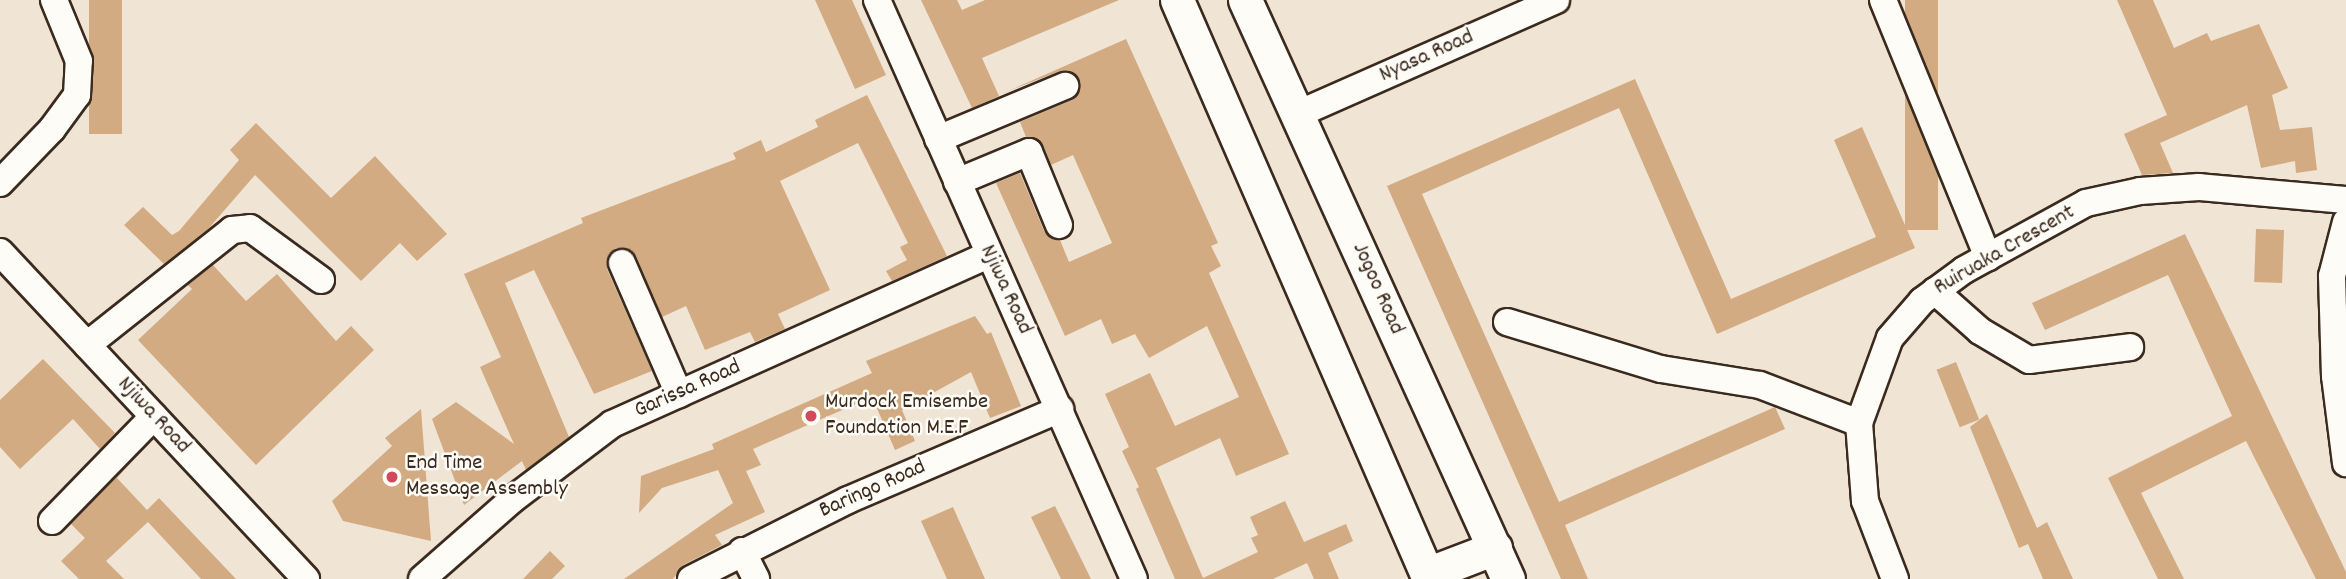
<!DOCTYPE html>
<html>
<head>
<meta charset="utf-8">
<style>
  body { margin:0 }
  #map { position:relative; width:2346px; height:579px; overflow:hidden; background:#f0e4d4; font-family:Dekko,sans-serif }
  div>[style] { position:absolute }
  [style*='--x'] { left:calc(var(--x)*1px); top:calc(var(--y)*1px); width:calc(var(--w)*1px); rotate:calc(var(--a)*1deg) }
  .building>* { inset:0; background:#d2ab83; transform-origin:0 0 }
  .roads { filter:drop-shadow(2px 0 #3b2a1e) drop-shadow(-2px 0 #3b2a1e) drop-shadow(0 2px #3b2a1e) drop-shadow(0 -2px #3b2a1e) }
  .minor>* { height:26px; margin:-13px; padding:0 13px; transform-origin:13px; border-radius:13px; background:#fdfcf7 }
  .major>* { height:33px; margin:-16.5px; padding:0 16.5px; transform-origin:16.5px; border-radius:16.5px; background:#fdfcf7 }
  .dots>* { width:19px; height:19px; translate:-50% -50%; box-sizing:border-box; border:4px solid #fdfcf7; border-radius:50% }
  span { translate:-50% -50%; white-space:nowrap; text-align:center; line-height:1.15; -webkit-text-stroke:5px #fdfcf7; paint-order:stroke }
  .street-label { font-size:23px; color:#3b2a1e }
  .poi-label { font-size:23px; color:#3b2a1e }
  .left { translate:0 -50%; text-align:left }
</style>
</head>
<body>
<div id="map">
  <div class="building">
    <div style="left:89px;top:0;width:33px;height:134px"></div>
    <div style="clip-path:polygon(815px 0,852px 0,886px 75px,855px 89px)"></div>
    <div style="clip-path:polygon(921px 0,957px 0,962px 10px,985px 0,1119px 0,982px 58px,999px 96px,972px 108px)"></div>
    <div style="left:1905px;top:0;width:33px;height:230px"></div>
    <div style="clip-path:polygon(2117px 0,2153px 0,2174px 48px,2207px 33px,2211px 41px,2259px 24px,2288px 88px,2272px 95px,2280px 130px,2312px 127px,2317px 170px,2296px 173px,2295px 161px,2261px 168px,2247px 105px,2160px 143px,2173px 173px,2142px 175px,2124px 134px,2167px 115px)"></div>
    <div style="clip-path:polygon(1126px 39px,1218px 243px,1211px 246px,1221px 266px,1209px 273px,1289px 454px,1236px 476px,1220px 438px,1156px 468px,1203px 578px,1258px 552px,1251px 538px,1258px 535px,1250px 517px,1285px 501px,1304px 542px,1346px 524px,1353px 541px,1328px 553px,1339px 579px,1314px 579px,1307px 563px,1273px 579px,1175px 579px,1136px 489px,1139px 487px,1122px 451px,1129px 447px,1105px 394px,1150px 373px,1175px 426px,1239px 397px,1207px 326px,1149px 358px,1135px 334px,1112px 344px,1101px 319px,1065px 336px,996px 183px,1020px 173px,1044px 231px,1060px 240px,1069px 262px,1112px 243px,1073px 155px,1051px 165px,1043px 145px,1026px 137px,1020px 122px,1072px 100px,1080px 89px,1079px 79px,1074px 73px,1060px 71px,1006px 92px)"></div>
    <div style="clip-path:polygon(1635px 79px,1731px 299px,1876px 237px,1834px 140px,1862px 127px,1915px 248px,1717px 334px,1619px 108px,1422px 194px,1559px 502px,1775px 407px,1785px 429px,1565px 525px,1588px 579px,1561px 579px,1387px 186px)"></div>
    <div style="clip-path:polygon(867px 95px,947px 256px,892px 281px,886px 271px,907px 260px,900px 247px,908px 243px,858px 143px,780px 181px,830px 290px,778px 314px,785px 329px,755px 342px,750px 332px,705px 350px,686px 306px,662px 317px,636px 256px,624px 248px,616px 248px,609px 254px,607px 269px,652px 371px,594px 394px,534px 270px,505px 283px,569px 437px,526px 470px,522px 461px,464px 505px,432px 419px,456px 402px,514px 444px,480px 367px,501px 357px,464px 274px,583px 223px,581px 218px,736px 159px,733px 153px,761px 140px,766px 152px,818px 127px,815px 120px)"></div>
    <div style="clip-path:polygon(256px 123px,331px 198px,375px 156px,447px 234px,417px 261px,400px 243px,361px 281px,255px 175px,209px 228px,164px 264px,124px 225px,143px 207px,172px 235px,179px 231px,239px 160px,230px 150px)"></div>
    <div style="left:2256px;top:229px;width:28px;height:53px;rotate:2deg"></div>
    <div style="clip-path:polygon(2185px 234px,2346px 572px,2346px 579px,2316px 579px,2246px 441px,2141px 493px,2184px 579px,2158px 579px,2108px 478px,2232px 416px,2168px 275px,2045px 330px,2032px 303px)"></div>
    <div style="clip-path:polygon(213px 265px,246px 301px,277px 274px,336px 341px,351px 326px,374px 350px,256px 465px,138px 340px,192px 289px,188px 285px)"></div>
    <div style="clip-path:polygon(975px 316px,987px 334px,991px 332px,1021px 406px,990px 418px,971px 372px,902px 410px,915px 441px,895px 450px,872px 397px,753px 449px,761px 465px,746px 471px,765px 512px,715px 535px,722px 545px,683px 565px,673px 579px,624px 579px,733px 503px,718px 470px,662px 488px,639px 513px,641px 476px,714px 449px,712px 444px,872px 373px,866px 361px)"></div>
    <div style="clip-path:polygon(43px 359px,115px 433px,100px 449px,73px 419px,20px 469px,0 447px,0 400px)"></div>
    <div style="left:1956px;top:362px;width:62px;height:21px;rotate:68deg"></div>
    <div style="clip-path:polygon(421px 409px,431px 541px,343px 521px,332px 501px,392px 446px,385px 438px)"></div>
    <div style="clip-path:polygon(1987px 414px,2037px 528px,2047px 522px,2073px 579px,2043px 579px,2028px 544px,2019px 548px,1970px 427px)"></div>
    <div style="clip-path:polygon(137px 456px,117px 478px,147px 510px,159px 498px,236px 579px,201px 579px,148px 522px,106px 561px,124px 579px,79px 579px,61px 561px,85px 538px,71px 524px)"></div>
    <div style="clip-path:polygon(1055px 506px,1091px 579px,1061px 579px,1031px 517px)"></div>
    <div style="clip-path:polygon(953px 507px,985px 579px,947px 579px,921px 521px)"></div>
    <div style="clip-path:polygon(550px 551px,565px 566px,552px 579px,523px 579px)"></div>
  </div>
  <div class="roads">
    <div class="minor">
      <div style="--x:877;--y:0;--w:633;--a:66.07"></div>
      <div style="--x:1883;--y:0;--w:278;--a:67.8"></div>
      <div style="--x:1298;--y:114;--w:282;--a:-23.8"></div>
      <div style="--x:938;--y:139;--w:138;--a:-22.7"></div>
      <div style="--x:957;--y:182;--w:78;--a:-22.6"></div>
      <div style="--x:1029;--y:152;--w:79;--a:67.7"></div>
      <div style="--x:0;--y:183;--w:75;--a:-46.1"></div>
      <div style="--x:52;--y:129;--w:42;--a:-53.7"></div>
      <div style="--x:77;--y:95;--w:34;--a:-87"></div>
      <div style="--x:79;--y:61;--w:66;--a:-112.3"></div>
      <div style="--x:2346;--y:222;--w:56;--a:104.5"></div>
      <div style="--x:2332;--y:276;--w:100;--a:88.3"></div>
      <div style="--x:2335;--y:376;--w:88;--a:82.8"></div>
      <div style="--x:0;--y:252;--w:448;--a:46.9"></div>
      <div style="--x:622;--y:263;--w:143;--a:66.5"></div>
      <div style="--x:1935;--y:291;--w:60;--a:41.6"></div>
      <div style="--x:1980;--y:331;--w:57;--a:30.6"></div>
      <div style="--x:2029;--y:360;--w:102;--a:-7.3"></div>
      <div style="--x:1507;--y:322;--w:161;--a:17"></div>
      <div style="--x:1661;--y:369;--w:100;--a:9.2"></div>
      <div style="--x:1760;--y:385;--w:106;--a:21"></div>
      <div style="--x:87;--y:345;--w:185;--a:-38.4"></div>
      <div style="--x:232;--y:230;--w:18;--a:-6"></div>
      <div style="--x:250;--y:228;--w:88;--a:36.2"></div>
      <div style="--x:52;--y:521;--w:146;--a:-45.8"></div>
      <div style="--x:742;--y:551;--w:31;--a:63"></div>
      <div style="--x:422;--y:579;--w:121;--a:-41.3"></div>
      <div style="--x:513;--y:499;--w:124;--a:-37.1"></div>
      <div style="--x:612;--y:424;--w:412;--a:-24.2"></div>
      <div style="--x:691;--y:579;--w:176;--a:-26.7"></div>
      <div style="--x:848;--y:500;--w:231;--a:-23.2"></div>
      <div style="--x:1895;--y:579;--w:84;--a:-111"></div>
      <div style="--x:1865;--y:501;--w:78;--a:-94.4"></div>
      <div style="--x:1859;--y:423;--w:90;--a:-70"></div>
      <div style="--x:1890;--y:338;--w:49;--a:-49.1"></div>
      <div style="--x:1922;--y:301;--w:52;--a:-36.4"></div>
      <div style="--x:1964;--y:270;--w:139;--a:-28.8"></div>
      <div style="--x:2086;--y:203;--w:55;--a:-12.5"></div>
      <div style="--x:2140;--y:191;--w:59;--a:-3.9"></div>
      <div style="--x:2199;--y:187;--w:148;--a:5.1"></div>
    </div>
    <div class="major">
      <div style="--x:1177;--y:0;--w:631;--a:66.48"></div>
      <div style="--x:1245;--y:0;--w:636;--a:65.57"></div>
      <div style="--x:1427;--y:574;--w:73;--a:-20.9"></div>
    </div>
  </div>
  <div class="dots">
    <div style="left:811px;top:416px;background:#d1495b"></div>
    <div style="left:392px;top:477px;background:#d1495b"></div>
  </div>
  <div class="street-label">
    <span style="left:1427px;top:57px;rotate:-24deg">Nyasa Road</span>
    <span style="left:2005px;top:251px;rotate:-30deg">Ruiruaka Crescent</span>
    <span style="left:1377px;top:289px;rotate:66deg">Jogoo Road</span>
    <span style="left:1005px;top:290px;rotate:65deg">Njiwa Road</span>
    <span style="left:688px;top:390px;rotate:-24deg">Garissa Road</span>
    <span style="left:153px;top:416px;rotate:47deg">Njiwa Road</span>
    <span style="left:873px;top:490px;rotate:-24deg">Baringo Road</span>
  </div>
  <div class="poi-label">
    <span class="left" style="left:825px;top:416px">Murdock Emisembe<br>Foundation M.E.F</span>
    <span class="left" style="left:406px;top:477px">End Time<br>Message Assembly</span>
  </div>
</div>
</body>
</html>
